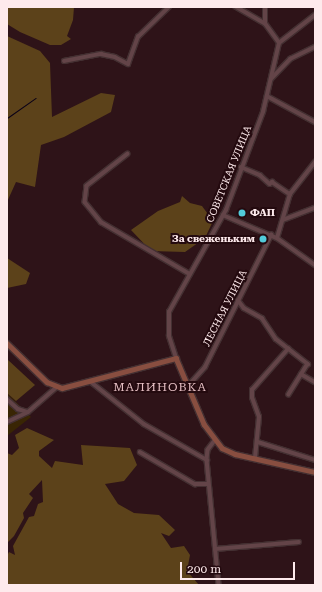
<!DOCTYPE html>
<html>
<head>
<meta charset="utf-8">
<style>
  body { margin:0 }
  #map { position:relative; width:322px; height:592px; overflow:hidden; background:#2e1318; font-family:"Roboto Serif",serif }
  div>[style] { position:absolute }
  [style*='--x'] { left:calc(var(--x)*1px); top:calc(var(--y)*1px); width:calc(var(--w)*1px); rotate:calc(var(--a)*1deg) }
  .green>* { inset:0; background:#392504 }
  .forest>* { inset:0; background:#5c421a }
  .stream>* { height:1px; margin:-0.5px; padding:0 0.5px; transform-origin:0.5px; border-radius:0.5px; background:#0a0017 }
  .roads { filter:drop-shadow(1px 0 #443032) drop-shadow(-1px 0 #443032) drop-shadow(0 1px #443032) drop-shadow(0 -1px #443032) }
  .street>* { height:3.5px; margin:-1.75px; padding:0 1.75px; transform-origin:1.75px; border-radius:1.75px; background:#634448 }
  .secondary>* { height:4.5px; margin:-2.25px; padding:0 2.25px; transform-origin:2.25px; border-radius:2.25px; background:#884e40 }
  .dots>* { width:11px; height:11px; translate:-50% -50%; box-sizing:border-box; border:2px solid #240a0f; border-radius:50% }
  span { translate:-50% -50%; white-space:nowrap; text-align:center; line-height:1.15; -webkit-text-stroke:4px #240a0f; paint-order:stroke }
  .street-label { font-size:10px; color:#feeaec }
  .poi-label { font-size:10px; color:#feeaec; font-weight:700 }
  .left { translate:0 -50%; text-align:left }
  .right { translate:-100% -50%; text-align:right }
  .quarter-label { font-size:12px; color:#e5bfc3; letter-spacing:1px }
  .frame { position:absolute; inset:0; border:8px solid #feeaec; pointer-events:none }
  .scale { position:absolute; left:180px; top:562px; width:115px; height:18px; box-sizing:border-box; border:2px solid #feeaec; border-top:0; padding-left:5px; font-size:12px; line-height:14px; white-space:nowrap; color:#feeaec; -webkit-text-stroke:3px #240a0f; paint-order:stroke }
</style>
</head>
<body>
<div id="map">
  <div class="green">
    <div style="clip-path:polygon(7px 393px,31px 417px,7px 436px)"></div>
  </div>
  <div class="forest">
    <div style="clip-path:polygon(7px 7px,74px 7px,73px 20px,67px 36px,71px 39px,61px 45px,50px 45px,20px 32px,7px 24px)"></div>
    <div style="clip-path:polygon(7px 36px,40px 51px,50px 63px,52px 117px,101px 93px,115px 95px,111px 112px,64px 137px,41px 145px,35px 187px,16px 182px,7px 202px)"></div>
    <div style="clip-path:polygon(182px 196px,190px 203px,202px 206px,213px 221px,205px 238px,185px 252px,151px 251px,131px 230px,158px 211px,180px 202px)"></div>
    <div style="clip-path:polygon(7px 258px,30px 273px,26px 284px,7px 288px)"></div>
    <div style="clip-path:polygon(7px 359px,35px 385px,16px 401px,7px 393px)"></div>
    <div style="clip-path:polygon(27px 428px,54px 440px,39px 451px,39px 456px,52px 468px,55px 461px,83px 465px,81px 445px,130px 448px,137px 465px,124px 481px,105px 484px,118px 504px,134px 513px,159px 515px,175px 530px,169px 536px,161px 533px,171px 548px,184px 546px,190px 555px,187px 571px,199px 585px,7px 585px,7px 556px,9px 552px,15px 555px,13px 546px,29px 517px,34px 516px,38px 504px,43px 502px,42px 480px,29px 494px,33px 498px,23px 513px,24px 518px,14px 536px,7px 543px,7px 453px,12px 455px,19px 448px,15px 435px)"></div>
  </div>
  <div class="stream">
    <div style="--x:7;--y:118;--w:35;--a:-35"></div>
  </div>
  <div class="roads">
    <div class="street">
      <div style="--x:265;--y:24;--w:17;--a:-90"></div>
      <div style="--x:279;--y:43;--w:46;--a:-37.9"></div>
      <div style="--x:64;--y:61;--w:38;--a:-11"></div>
      <div style="--x:101;--y:54;--w:14;--a:12"></div>
      <div style="--x:115;--y:57;--w:15;--a:28"></div>
      <div style="--x:128;--y:64;--w:29;--a:-70"></div>
      <div style="--x:138;--y:37;--w:43;--a:-44.1"></div>
      <div style="--x:271;--y:79;--w:28;--a:-46"></div>
      <div style="--x:290;--y:59;--w:28;--a:-26"></div>
      <div style="--x:267;--y:96;--w:55;--a:28.4"></div>
      <div style="--x:128;--y:154;--w:52;--a:142"></div>
      <div style="--x:87;--y:186;--w:16;--a:97"></div>
      <div style="--x:85;--y:202;--w:26;--a:51"></div>
      <div style="--x:101;--y:222;--w:103;--a:30.3"></div>
      <div style="--x:241;--y:167;--w:21;--a:23"></div>
      <div style="--x:260;--y:175;--w:13;--a:42"></div>
      <div style="--x:270;--y:184;--w:3;--a:-45"></div>
      <div style="--x:272;--y:182;--w:22;--a:34"></div>
      <div style="--x:223;--y:215;--w:59;--a:23.1"></div>
      <div style="--x:277;--y:238;--w:47;--a:35.4"></div>
      <div style="--x:283;--y:220;--w:34;--a:-21"></div>
      <div style="--x:277;--y:238;--w:46;--a:-73.5"></div>
      <div style="--x:290;--y:194;--w:41;--a:-52"></div>
      <div style="--x:238;--y:300;--w:10;--a:53"></div>
      <div style="--x:244;--y:308;--w:21;--a:29"></div>
      <div style="--x:262;--y:318;--w:25;--a:56"></div>
      <div style="--x:276;--y:339;--w:41;--a:38"></div>
      <div style="--x:308;--y:364;--w:36;--a:122"></div>
      <div style="--x:176;--y:358;--w:23;--a:-108"></div>
      <div style="--x:169;--y:336;--w:24;--a:-90"></div>
      <div style="--x:169;--y:312;--w:117;--a:-60.8"></div>
      <div style="--x:226;--y:210;--w:105;--a:-69.3"></div>
      <div style="--x:263;--y:112;--w:71;--a:-76.9"></div>
      <div style="--x:279;--y:43;--w:24;--a:-126"></div>
      <div style="--x:265;--y:24;--w:34;--a:-150"></div>
      <div style="--x:301;--y:374;--w:16;--a:30"></div>
      <div style="--x:90;--y:381;--w:69;--a:38.5"></div>
      <div style="--x:144;--y:424;--w:73;--a:29.7"></div>
      <div style="--x:189;--y:385;--w:24;--a:-48"></div>
      <div style="--x:205;--y:367;--w:148;--a:-63.4"></div>
      <div style="--x:7;--y:399;--w:15;--a:42"></div>
      <div style="--x:18;--y:409;--w:10;--a:17"></div>
      <div style="--x:28;--y:412;--w:38;--a:-41"></div>
      <div style="--x:7;--y:422;--w:23;--a:-25"></div>
      <div style="--x:215;--y:441;--w:11;--a:128"></div>
      <div style="--x:208;--y:450;--w:10;--a:96"></div>
      <div style="--x:207;--y:460;--w:126;--a:84.5"></div>
      <div style="--x:258;--y:442;--w:60;--a:17.5"></div>
      <div style="--x:140;--y:452;--w:64;--a:30.2"></div>
      <div style="--x:195;--y:484;--w:13;--a:0"></div>
      <div style="--x:255;--y:458;--w:41;--a:-84.4"></div>
      <div style="--x:259;--y:417;--w:20;--a:-110"></div>
      <div style="--x:252;--y:398;--w:8;--a:-90"></div>
      <div style="--x:252;--y:390;--w:55;--a:-48.7"></div>
      <div style="--x:215;--y:549;--w:84;--a:-4.8"></div>
    </div>
    <div class="secondary">
      <div style="--x:7;--y:343;--w:56;--a:44.3"></div>
      <div style="--x:47;--y:382;--w:16;--a:22"></div>
      <div style="--x:62;--y:388;--w:118;--a:-14.7"></div>
      <div style="--x:176;--y:358;--w:72;--a:67"></div>
      <div style="--x:204;--y:424;--w:30;--a:53"></div>
      <div style="--x:222;--y:448;--w:14;--a:25"></div>
      <div style="--x:235;--y:454;--w:82;--a:12.7"></div>
    </div>
  </div>
  <div class="dots">
    <div style="left:242px;top:213px;background:#52cbda"></div>
    <div style="left:263px;top:239px;background:#52cbda"></div>
  </div>
  <div class="street-label">
    <span style="left:229px;top:174px;rotate:-68deg">СОВЕТСКАЯ УЛИЦА</span>
    <span style="left:225px;top:308px;rotate:-63deg">ЛЕСНАЯ УЛИЦА</span>
  </div>
  <div class="poi-label">
    <span class="left" style="left:250px;top:213px">ФАП</span>
    <span class="right" style="left:255px;top:239px">За свеженьким</span>
  </div>
  <div class="quarter-label">
    <span style="left:160px;top:388px">МАЛИНОВКА</span>
  </div>
  <div class="frame"></div>
  <div class="scale">200 m</div>
</div>
</body>
</html>
